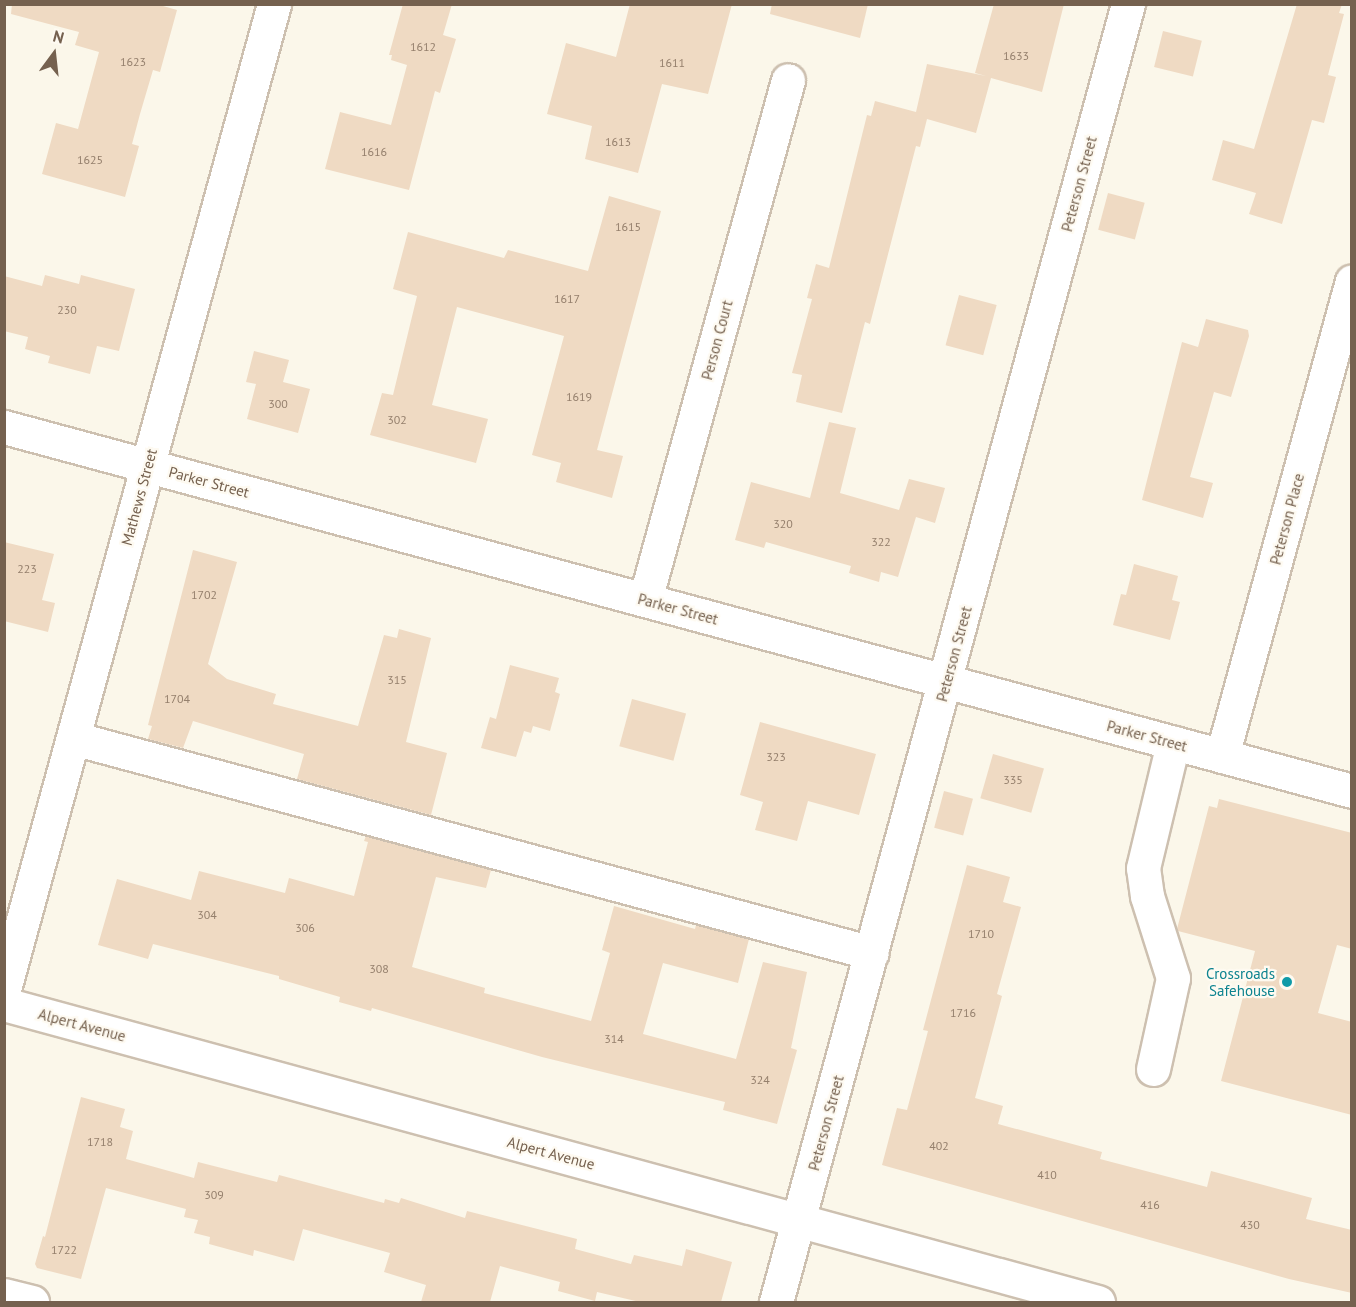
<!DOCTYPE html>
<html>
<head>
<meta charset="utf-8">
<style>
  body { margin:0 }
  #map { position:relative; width:1356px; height:1307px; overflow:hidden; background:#fbf7ea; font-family:"PT Sans",sans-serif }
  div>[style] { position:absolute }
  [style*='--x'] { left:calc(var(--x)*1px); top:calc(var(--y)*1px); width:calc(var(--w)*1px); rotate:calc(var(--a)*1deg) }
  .building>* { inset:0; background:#efdac3; transform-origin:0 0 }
  .roads { filter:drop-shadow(2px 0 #cdc0b0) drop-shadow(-2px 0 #cdc0b0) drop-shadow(0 2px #cdc0b0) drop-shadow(0 -2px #cdc0b0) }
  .minor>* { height:33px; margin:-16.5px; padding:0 16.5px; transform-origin:16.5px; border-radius:16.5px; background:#fff }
  .dots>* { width:16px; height:16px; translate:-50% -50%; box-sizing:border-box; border:3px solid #fefaf1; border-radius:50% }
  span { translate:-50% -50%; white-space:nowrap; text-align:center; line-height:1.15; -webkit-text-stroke:4.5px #fefaf1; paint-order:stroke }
  .number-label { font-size:12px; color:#947f6c }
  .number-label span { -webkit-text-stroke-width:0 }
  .street-label { font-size:15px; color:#75614f }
  .culture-label { font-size:15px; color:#0d838f }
  .right { translate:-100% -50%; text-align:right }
  .frame { position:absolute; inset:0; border:6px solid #75614f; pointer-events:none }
  .north { position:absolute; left:24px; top:24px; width:60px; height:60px; -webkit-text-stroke:4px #fefaf1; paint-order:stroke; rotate:15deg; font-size:16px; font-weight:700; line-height:24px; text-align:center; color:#75614f }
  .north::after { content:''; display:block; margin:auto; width:21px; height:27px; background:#75614f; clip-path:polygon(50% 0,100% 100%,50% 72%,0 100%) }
</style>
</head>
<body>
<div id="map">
  <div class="building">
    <div style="clip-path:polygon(12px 4px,156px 4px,177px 10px,160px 72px,153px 70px,140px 114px,132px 144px,139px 146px,125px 197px,42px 174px,56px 123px,78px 129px,99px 52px,75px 45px,79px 32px,11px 14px)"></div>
    <div style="clip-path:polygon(403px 4px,452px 4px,443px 35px,456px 39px,440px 93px,435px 91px,409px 190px,325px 169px,340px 112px,391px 125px,407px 65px,391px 60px,392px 55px,389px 55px)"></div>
    <div style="clip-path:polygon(630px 4px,732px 4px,708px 94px,662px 84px,638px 173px,585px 159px,592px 126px,547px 114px,566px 43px,616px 57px)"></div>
    <div style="clip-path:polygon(772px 4px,868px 4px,860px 38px,770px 14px)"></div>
    <div style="clip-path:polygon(994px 4px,1064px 4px,1042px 92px,991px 78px,976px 133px,927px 119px,920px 147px,916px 146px,870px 324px,865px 322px,842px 413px,796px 402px,802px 375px,792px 373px,812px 299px,807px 298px,816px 264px,829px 268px,867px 115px,871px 116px,875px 101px,916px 112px,927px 64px,986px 76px,975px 73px)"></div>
    <div style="clip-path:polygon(1297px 4px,1342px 4px,1339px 13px,1344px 14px,1328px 75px,1336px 77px,1324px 123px,1312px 120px,1282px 224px,1249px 214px,1256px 193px,1212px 180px,1223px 140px,1254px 149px)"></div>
    <div style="left:1163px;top:31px;width:40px;height:37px;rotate:14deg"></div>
    <div style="left:1108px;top:193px;width:38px;height:38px;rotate:15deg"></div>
    <div style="clip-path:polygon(609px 196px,661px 211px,597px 450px,623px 456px,612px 498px,556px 482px,561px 463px,532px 455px,564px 336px,457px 307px,432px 405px,488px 419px,476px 463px,370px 435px,382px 393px,393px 395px,417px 296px,393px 289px,408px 232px,504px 258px,508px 250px,588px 271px)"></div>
    <div style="clip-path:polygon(45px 275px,79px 284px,81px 275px,135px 289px,119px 351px,97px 346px,90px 374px,48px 363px,50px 356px,25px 349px,28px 337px,4px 331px,4px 276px,42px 286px)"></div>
    <div style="left:959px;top:295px;width:39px;height:52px;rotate:15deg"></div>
    <div style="clip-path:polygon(1206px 319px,1248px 330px,1249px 336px,1231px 397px,1214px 392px,1190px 477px,1213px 483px,1203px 518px,1142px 500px,1182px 342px,1198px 347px)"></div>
    <div style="clip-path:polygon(254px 351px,289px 360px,283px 382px,310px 389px,298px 433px,247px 419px,256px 384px,246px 382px)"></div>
    <div style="clip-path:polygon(829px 422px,856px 428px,840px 493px,899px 510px,909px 479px,945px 488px,935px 523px,916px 517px,898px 577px,881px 572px,879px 582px,849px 573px,851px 566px,766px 542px,764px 548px,735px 540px,751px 482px,810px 498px)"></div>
    <div style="clip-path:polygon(4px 542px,54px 554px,42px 600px,55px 603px,48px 632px,4px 621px)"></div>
    <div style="clip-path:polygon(193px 550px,237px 562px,208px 664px,227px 679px,276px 694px,273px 704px,358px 726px,384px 635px,397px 638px,399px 629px,431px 638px,406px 742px,447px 753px,431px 815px,297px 779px,304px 754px,193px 721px,183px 748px,148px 739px,152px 726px,148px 725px)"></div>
    <div style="clip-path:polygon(1134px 564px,1178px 576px,1172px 600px,1180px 602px,1170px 640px,1113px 625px,1121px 594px,1126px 595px)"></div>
    <div style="clip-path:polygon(510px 665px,559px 678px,555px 692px,560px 694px,550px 731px,533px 726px,531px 733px,524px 731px,516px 757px,481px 748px,490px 717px,496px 719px)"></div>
    <div style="left:632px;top:699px;width:56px;height:49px;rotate:15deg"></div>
    <div style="clip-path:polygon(760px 722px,876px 754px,859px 815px,808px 801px,797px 841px,755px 830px,763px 802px,740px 795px)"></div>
    <div style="left:993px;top:754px;width:53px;height:46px;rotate:16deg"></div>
    <div style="left:944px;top:791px;width:30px;height:38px;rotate:15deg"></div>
    <div style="clip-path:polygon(1219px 799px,1352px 833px,1352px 949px,1337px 945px,1318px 1013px,1352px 1022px,1352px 1115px,1221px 1081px,1255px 951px,1178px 931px,1177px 929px,1209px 806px,1217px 808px)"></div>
    <div style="clip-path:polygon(366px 836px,491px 870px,486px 888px,436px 877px,412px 967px,485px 988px,484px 993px,591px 1021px,610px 953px,602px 950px,614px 906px,695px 929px,696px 925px,749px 939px,738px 983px,663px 963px,643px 1034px,736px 1059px,763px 962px,807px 972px,791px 1048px,797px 1050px,777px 1124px,723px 1110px,725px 1102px,542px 1057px,372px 1008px,371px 1011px,339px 1002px,340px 997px,279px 979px,279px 976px,153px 944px,148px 959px,98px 945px,117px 879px,191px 900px,199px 871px,285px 893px,289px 878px,354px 896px,368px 842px,364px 841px)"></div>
    <div style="clip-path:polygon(967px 865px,1010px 877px,1003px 902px,1021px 907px,997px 994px,1002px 996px,975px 1098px,1003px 1106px,998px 1124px,1102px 1152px,1100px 1159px,1207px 1187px,1211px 1171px,1312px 1198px,1306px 1219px,1352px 1230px,1352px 1293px,1289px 1279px,882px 1165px,897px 1108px,907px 1110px,928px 1031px,923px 1030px)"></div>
    <div style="clip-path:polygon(81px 1097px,125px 1109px,120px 1127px,133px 1131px,126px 1159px,194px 1178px,198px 1162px,277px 1182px,279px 1175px,384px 1203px,385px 1199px,399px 1203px,401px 1198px,465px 1218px,467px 1211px,577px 1239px,575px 1249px,631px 1264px,634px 1255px,682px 1266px,686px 1249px,732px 1262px,721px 1302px,640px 1302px,597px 1292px,595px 1301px,558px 1291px,560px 1282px,500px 1266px,490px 1302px,421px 1302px,426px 1285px,384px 1272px,390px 1253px,303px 1229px,294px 1261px,254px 1250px,253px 1256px,209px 1244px,210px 1237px,194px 1233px,198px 1220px,184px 1217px,186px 1209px,106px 1188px,81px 1279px,37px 1268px,35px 1264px,43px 1236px,45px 1237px)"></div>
  </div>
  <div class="roads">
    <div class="minor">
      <div style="--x:4;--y:427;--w:1396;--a:15.11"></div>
      <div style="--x:645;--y:600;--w:539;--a:-74.62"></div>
      <div style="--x:73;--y:738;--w:827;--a:15.06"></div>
      <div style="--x:1222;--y:756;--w:492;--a:-74.7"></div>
      <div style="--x:4;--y:989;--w:1021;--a:-74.67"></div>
      <div style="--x:4;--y:1004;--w:1134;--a:15.24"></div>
      <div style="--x:1153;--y:1069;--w:93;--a:-77.6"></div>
      <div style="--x:1173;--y:978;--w:86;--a:-107.6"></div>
      <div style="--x:1147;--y:896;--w:28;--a:-98"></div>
      <div style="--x:1143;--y:868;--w:129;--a:-76.5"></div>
      <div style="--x:4;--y:1295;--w:29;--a:14"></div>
      <div style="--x:776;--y:1302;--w:1345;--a:-74.83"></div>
    </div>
  </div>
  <div class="dots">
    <div style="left:1287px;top:982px;background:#0f9aa8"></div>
  </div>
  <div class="number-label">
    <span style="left:423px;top:47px">1612</span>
    <span style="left:1016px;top:56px">1633</span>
    <span style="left:133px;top:62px">1623</span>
    <span style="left:672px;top:63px">1611</span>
    <span style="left:618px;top:142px">1613</span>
    <span style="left:374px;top:152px">1616</span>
    <span style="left:90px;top:160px">1625</span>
    <span style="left:628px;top:227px">1615</span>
    <span style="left:567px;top:299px">1617</span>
    <span style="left:67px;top:310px">230</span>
    <span style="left:579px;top:397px">1619</span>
    <span style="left:278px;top:404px">300</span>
    <span style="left:397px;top:420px">302</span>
    <span style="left:783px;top:524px">320</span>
    <span style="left:881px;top:542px">322</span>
    <span style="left:27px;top:569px">223</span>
    <span style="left:204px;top:595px">1702</span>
    <span style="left:397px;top:680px">315</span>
    <span style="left:177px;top:699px">1704</span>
    <span style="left:776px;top:757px">323</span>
    <span style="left:1013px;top:780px">335</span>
    <span style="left:207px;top:915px">304</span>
    <span style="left:305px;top:928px">306</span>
    <span style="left:981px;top:934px">1710</span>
    <span style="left:379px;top:969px">308</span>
    <span style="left:963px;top:1013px">1716</span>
    <span style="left:614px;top:1039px">314</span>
    <span style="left:760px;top:1080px">324</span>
    <span style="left:100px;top:1142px">1718</span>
    <span style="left:939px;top:1146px">402</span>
    <span style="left:1047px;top:1175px">410</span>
    <span style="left:214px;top:1195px">309</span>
    <span style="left:1150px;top:1205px">416</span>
    <span style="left:1250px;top:1225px">430</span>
    <span style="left:64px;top:1250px">1722</span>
  </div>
  <div class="street-label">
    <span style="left:1079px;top:184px;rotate:-75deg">Peterson Street</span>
    <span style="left:717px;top:340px;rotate:-75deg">Person Court</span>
    <span style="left:209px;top:482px;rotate:15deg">Parker Street</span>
    <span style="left:139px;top:497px;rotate:-75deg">Mathews Street</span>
    <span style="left:1287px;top:519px;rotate:-75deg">Peterson Place</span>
    <span style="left:678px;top:609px;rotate:15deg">Parker Street</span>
    <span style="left:954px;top:654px;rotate:-75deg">Peterson Street</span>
    <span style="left:1147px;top:736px;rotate:15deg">Parker Street</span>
    <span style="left:82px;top:1025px;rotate:15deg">Alpert Avenue</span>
    <span style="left:826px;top:1123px;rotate:-75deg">Peterson Street</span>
    <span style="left:551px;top:1153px;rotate:15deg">Alpert Avenue</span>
  </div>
  <div class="culture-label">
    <span class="right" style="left:1275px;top:982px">Crossroads<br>Safehouse</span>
  </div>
  <div class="frame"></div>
  <div class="north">N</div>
</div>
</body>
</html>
